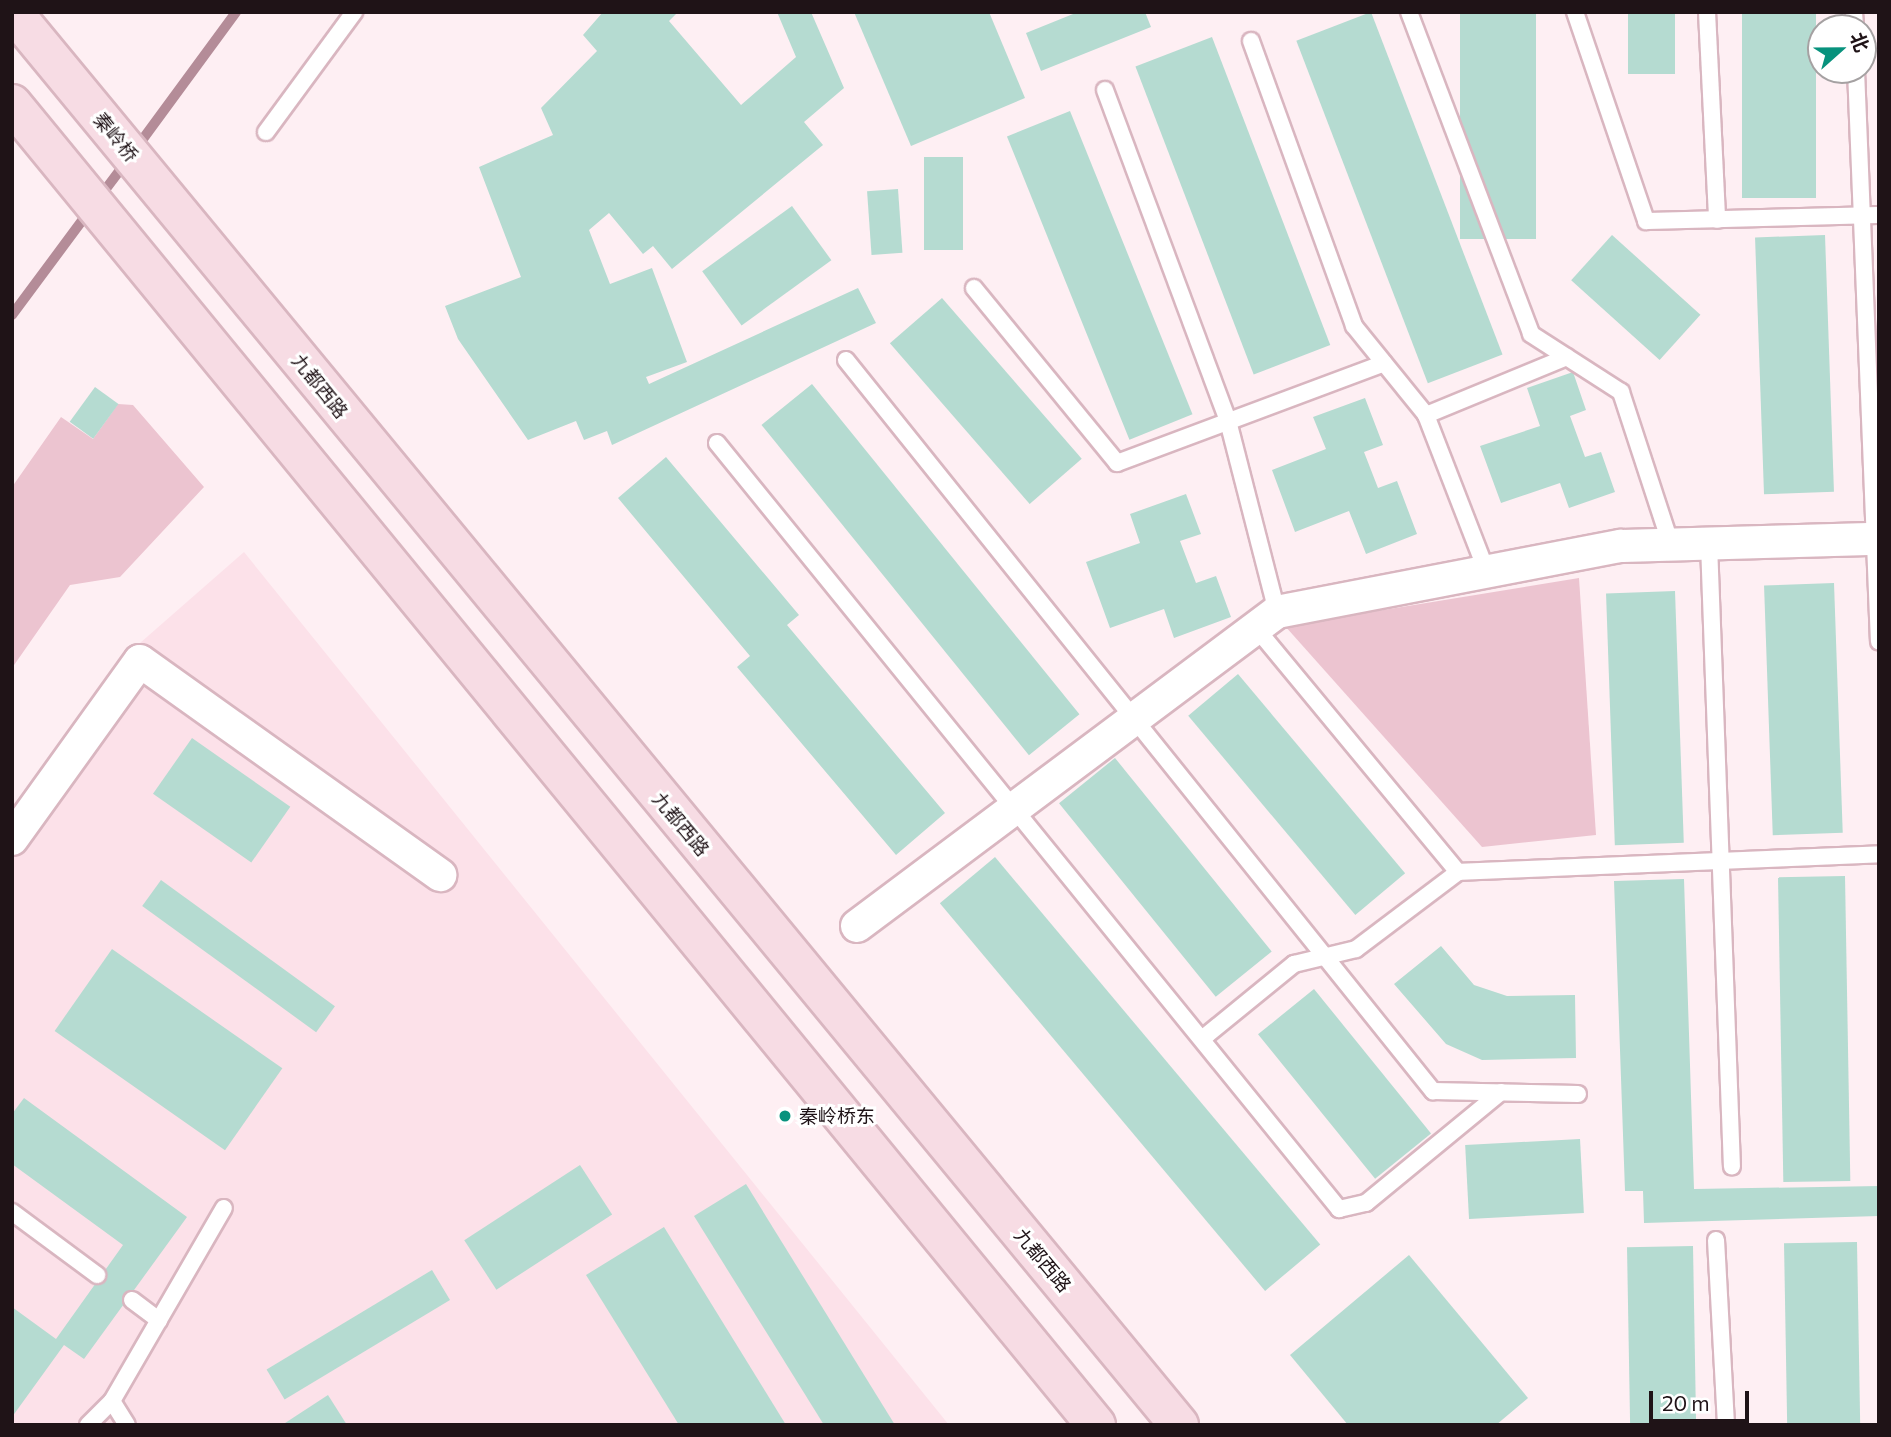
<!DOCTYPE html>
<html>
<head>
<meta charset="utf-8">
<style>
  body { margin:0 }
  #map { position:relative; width:1891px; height:1437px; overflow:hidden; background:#feeff3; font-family:Commissioner,"Noto Sans SC",sans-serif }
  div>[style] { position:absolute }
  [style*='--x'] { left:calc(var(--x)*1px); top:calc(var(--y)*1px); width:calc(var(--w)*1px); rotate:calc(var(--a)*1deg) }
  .built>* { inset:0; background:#fce1e9 }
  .green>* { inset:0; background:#ecc4d0 }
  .stream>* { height:10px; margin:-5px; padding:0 5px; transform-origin:5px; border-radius:5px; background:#b48c98 }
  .building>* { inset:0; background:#b5dbd1; transform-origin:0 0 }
  .roads { filter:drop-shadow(2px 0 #d9b6c0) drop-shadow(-2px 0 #d9b6c0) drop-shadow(0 2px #d9b6c0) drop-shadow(0 -2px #d9b6c0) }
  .lane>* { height:16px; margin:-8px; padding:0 8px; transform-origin:8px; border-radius:8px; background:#fff }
  .street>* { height:32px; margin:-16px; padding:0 16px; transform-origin:16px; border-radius:16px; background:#fff }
  .primary>* { height:38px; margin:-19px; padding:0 19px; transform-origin:19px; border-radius:19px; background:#f7dce4 }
  .dots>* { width:19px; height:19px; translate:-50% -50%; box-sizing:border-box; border:4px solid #fff; border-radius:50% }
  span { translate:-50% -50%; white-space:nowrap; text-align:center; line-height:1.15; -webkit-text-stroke:6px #fff; paint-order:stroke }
  .street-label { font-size:19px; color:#1f1317 }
  .poi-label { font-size:19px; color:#1f1317 }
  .left { translate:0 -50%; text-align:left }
  .frame { position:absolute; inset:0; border:14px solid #1f1317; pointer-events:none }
  .north { position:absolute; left:1807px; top:14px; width:70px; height:70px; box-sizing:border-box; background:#fff; border:2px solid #a5a1a2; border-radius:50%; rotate:69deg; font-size:19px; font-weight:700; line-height:28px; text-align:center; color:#1f1317 }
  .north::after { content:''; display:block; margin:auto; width:24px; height:32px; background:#08927d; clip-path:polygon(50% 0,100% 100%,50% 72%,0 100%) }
  .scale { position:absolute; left:1649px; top:1391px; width:100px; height:32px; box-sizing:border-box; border:4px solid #1f1317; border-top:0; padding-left:9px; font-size:21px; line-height:24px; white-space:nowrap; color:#1f1317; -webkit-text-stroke:5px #fff; paint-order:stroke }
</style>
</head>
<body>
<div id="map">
  <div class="built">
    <div style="clip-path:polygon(244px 552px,949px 1425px,12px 1425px,12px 807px,116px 664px)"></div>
  </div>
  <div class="green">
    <div style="clip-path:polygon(118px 404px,133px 405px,204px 487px,120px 577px,70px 585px,12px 668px,12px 487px,61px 417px,93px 439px)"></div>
    <div style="clip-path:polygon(1579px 578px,1596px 835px,1482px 847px,1285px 626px)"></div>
  </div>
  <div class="stream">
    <div style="--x:137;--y:147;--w:167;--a:-53.7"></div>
    <div style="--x:99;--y:198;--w:45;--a:-53.1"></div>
    <div style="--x:12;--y:315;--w:131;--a:-53.4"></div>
  </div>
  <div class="building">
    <div style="clip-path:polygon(603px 12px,678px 12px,669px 21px,741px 105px,796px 57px,777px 12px,811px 12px,844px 88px,804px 122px,823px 145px,672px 269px,653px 246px,643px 254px,609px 213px,589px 230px,610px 284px,652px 268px,687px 362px,646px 377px,649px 384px,858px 288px,876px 323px,612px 445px,607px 431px,584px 440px,576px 421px,528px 440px,458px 339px,445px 306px,521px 277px,479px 167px,553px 135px,541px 108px,597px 51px,583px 35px)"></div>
    <div style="clip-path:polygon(854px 12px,989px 12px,1025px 98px,911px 146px)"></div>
    <div style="clip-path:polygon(1078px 12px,1145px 12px,1151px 27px,1041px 71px,1026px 33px)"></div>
    <div style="left:1371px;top:12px;width:367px;height:80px;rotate:69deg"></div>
    <div style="left:1460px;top:12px;width:76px;height:227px"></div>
    <div style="left:1628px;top:12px;width:47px;height:62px"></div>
    <div style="left:1742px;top:12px;width:74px;height:186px"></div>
    <div style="left:1212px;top:37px;width:330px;height:82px;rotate:69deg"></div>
    <div style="left:1070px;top:111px;width:327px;height:68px;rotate:68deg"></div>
    <div style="left:924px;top:157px;width:39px;height:93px"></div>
    <div style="left:898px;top:189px;width:64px;height:31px;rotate:86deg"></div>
    <div style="left:792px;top:206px;width:67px;height:111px;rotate:54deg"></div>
    <div style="left:1612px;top:235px;width:119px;height:61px;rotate:42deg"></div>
    <div style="left:1825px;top:235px;width:257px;height:70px;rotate:88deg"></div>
    <div style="left:942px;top:298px;width:213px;height:69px;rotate:49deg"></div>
    <div style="clip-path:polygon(1573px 372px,1586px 410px,1570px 416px,1585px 457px,1601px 452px,1615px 492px,1569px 508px,1560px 483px,1501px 503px,1480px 446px,1540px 426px,1527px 388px)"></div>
    <div style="left:812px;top:384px;width:425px;height:65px;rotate:51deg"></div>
    <div style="left:95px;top:387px;width:29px;height:43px;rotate:36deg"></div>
    <div style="clip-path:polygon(1365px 398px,1383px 445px,1364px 452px,1378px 488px,1397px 481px,1417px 534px,1366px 554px,1349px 511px,1295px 532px,1272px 470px,1326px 449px,1313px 417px)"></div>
    <div style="clip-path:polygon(666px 457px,799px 615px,787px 625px,945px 813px,896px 855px,737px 667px,750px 656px,618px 498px)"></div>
    <div style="clip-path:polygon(1186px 494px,1201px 534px,1180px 541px,1196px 583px,1216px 576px,1231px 617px,1174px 638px,1164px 609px,1110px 628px,1086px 562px,1140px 543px,1130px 514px)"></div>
    <div style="left:1834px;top:583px;width:250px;height:70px;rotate:88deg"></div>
    <div style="left:1675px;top:591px;width:252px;height:69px;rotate:88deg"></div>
    <div style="left:1238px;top:674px;width:260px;height:65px;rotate:50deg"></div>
    <div style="left:192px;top:738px;width:120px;height:68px;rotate:35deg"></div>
    <div style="left:1115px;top:758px;width:249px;height:72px;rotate:51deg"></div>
    <div style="left:995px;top:857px;width:506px;height:72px;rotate:50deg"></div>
    <div style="left:1845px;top:876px;width:305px;height:67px;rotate:89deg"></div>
    <div style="clip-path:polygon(1684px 879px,1694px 1189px,1879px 1186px,1879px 1216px,1644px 1223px,1643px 1191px,1625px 1191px,1614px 881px)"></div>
    <div style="left:161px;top:880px;width:215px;height:32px;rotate:36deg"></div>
    <div style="clip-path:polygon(1441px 946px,1474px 985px,1507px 996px,1575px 995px,1576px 1058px,1482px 1060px,1446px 1044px,1394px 984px)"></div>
    <div style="left:112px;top:949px;width:208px;height:100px;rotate:35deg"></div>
    <div style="left:1314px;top:989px;width:186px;height:72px;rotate:51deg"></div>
    <div style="clip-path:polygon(24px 1098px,187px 1217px,84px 1359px,64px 1345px,12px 1417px,12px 1307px,56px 1339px,123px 1245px,12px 1164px,12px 1114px)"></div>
    <div style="left:1580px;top:1139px;width:74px;height:115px;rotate:87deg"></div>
    <div style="left:580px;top:1165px;width:59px;height:138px;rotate:57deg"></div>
    <div style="clip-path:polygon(746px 1184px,895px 1425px,824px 1425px,694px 1216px)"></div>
    <div style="clip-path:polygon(664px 1227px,786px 1425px,679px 1425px,586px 1275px)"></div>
    <div style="left:1857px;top:1242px;width:183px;height:73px;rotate:89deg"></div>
    <div style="left:1693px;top:1246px;width:179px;height:66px;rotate:89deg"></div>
    <div style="clip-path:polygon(1409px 1255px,1528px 1398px,1496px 1425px,1348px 1425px,1290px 1355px)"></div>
    <div style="left:432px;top:1270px;width:35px;height:193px;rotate:59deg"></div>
    <div style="clip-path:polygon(328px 1395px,347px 1425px,282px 1425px)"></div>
  </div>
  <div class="roads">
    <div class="lane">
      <div style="--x:1409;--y:12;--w:344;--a:69.2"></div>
      <div style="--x:1531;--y:334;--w:107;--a:32.8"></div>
      <div style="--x:1621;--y:392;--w:161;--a:71.9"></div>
      <div style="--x:1575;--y:12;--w:221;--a:71.2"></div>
      <div style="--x:1646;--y:221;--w:233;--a:-1.5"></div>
      <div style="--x:1707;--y:12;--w:208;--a:87.2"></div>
      <div style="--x:1854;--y:12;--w:16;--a:86"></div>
      <div style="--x:1251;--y:41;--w:303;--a:70.1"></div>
      <div style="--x:1354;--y:326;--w:114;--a:51"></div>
      <div style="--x:1426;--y:415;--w:168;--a:68.8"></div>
      <div style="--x:1856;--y:70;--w:572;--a:87.7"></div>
      <div style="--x:1105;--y:90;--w:353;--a:69.6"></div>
      <div style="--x:1228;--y:421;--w:197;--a:75.6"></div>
      <div style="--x:266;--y:132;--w:149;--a:-53.7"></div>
      <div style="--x:974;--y:288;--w:226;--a:50.7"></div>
      <div style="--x:1117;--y:463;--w:285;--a:-20.5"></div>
      <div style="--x:846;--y:360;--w:938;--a:51.24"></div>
      <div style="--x:1433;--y:1091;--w:145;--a:1.2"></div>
      <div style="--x:1426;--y:415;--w:152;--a:-22.4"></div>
      <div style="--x:717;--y:443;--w:987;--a:50.92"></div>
      <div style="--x:1339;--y:1209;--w:28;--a:-13"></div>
      <div style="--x:1366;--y:1203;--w:175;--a:-39.4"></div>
      <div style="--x:1709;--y:544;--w:623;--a:87.89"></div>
      <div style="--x:1256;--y:628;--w:317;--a:50.4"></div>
      <div style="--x:1458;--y:872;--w:421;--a:-2.4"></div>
      <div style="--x:1202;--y:1039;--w:119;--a:-39.2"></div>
      <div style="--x:1294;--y:964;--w:64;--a:-13.6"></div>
      <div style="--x:1356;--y:949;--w:128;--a:-37"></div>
      <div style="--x:12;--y:1212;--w:106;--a:36.5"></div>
      <div style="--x:1716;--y:1240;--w:185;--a:86.9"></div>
      <div style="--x:132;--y:1300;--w:34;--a:37"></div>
      <div style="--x:112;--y:1401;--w:28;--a:58"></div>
      <div style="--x:88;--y:1425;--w:34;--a:-45"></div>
      <div style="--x:112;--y:1401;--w:223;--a:-59.9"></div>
    </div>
    <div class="street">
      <div style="--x:12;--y:839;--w:219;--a:-54.3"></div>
      <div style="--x:140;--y:661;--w:369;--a:35.5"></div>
      <div style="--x:857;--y:926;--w:524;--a:-36.78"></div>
      <div style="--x:1277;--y:612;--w:350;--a:-10.9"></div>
      <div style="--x:1621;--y:546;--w:258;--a:-1.6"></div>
    </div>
    <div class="primary">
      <div style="--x:13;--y:12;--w:1832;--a:50.47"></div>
      <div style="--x:12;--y:104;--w:1709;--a:50.63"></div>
    </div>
  </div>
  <div class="dots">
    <div style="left:785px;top:1116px;background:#08927d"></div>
  </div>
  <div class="street-label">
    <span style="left:116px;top:137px;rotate:51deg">秦岭桥</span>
    <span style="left:320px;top:386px;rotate:51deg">九都西路</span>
    <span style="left:681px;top:824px;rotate:50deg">九都西路</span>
    <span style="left:1043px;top:1260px;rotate:50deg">九都西路</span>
  </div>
  <div class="poi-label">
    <span class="left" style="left:799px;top:1116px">秦岭桥东</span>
  </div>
  <div class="frame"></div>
  <div class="north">北</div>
  <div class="scale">20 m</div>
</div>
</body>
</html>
